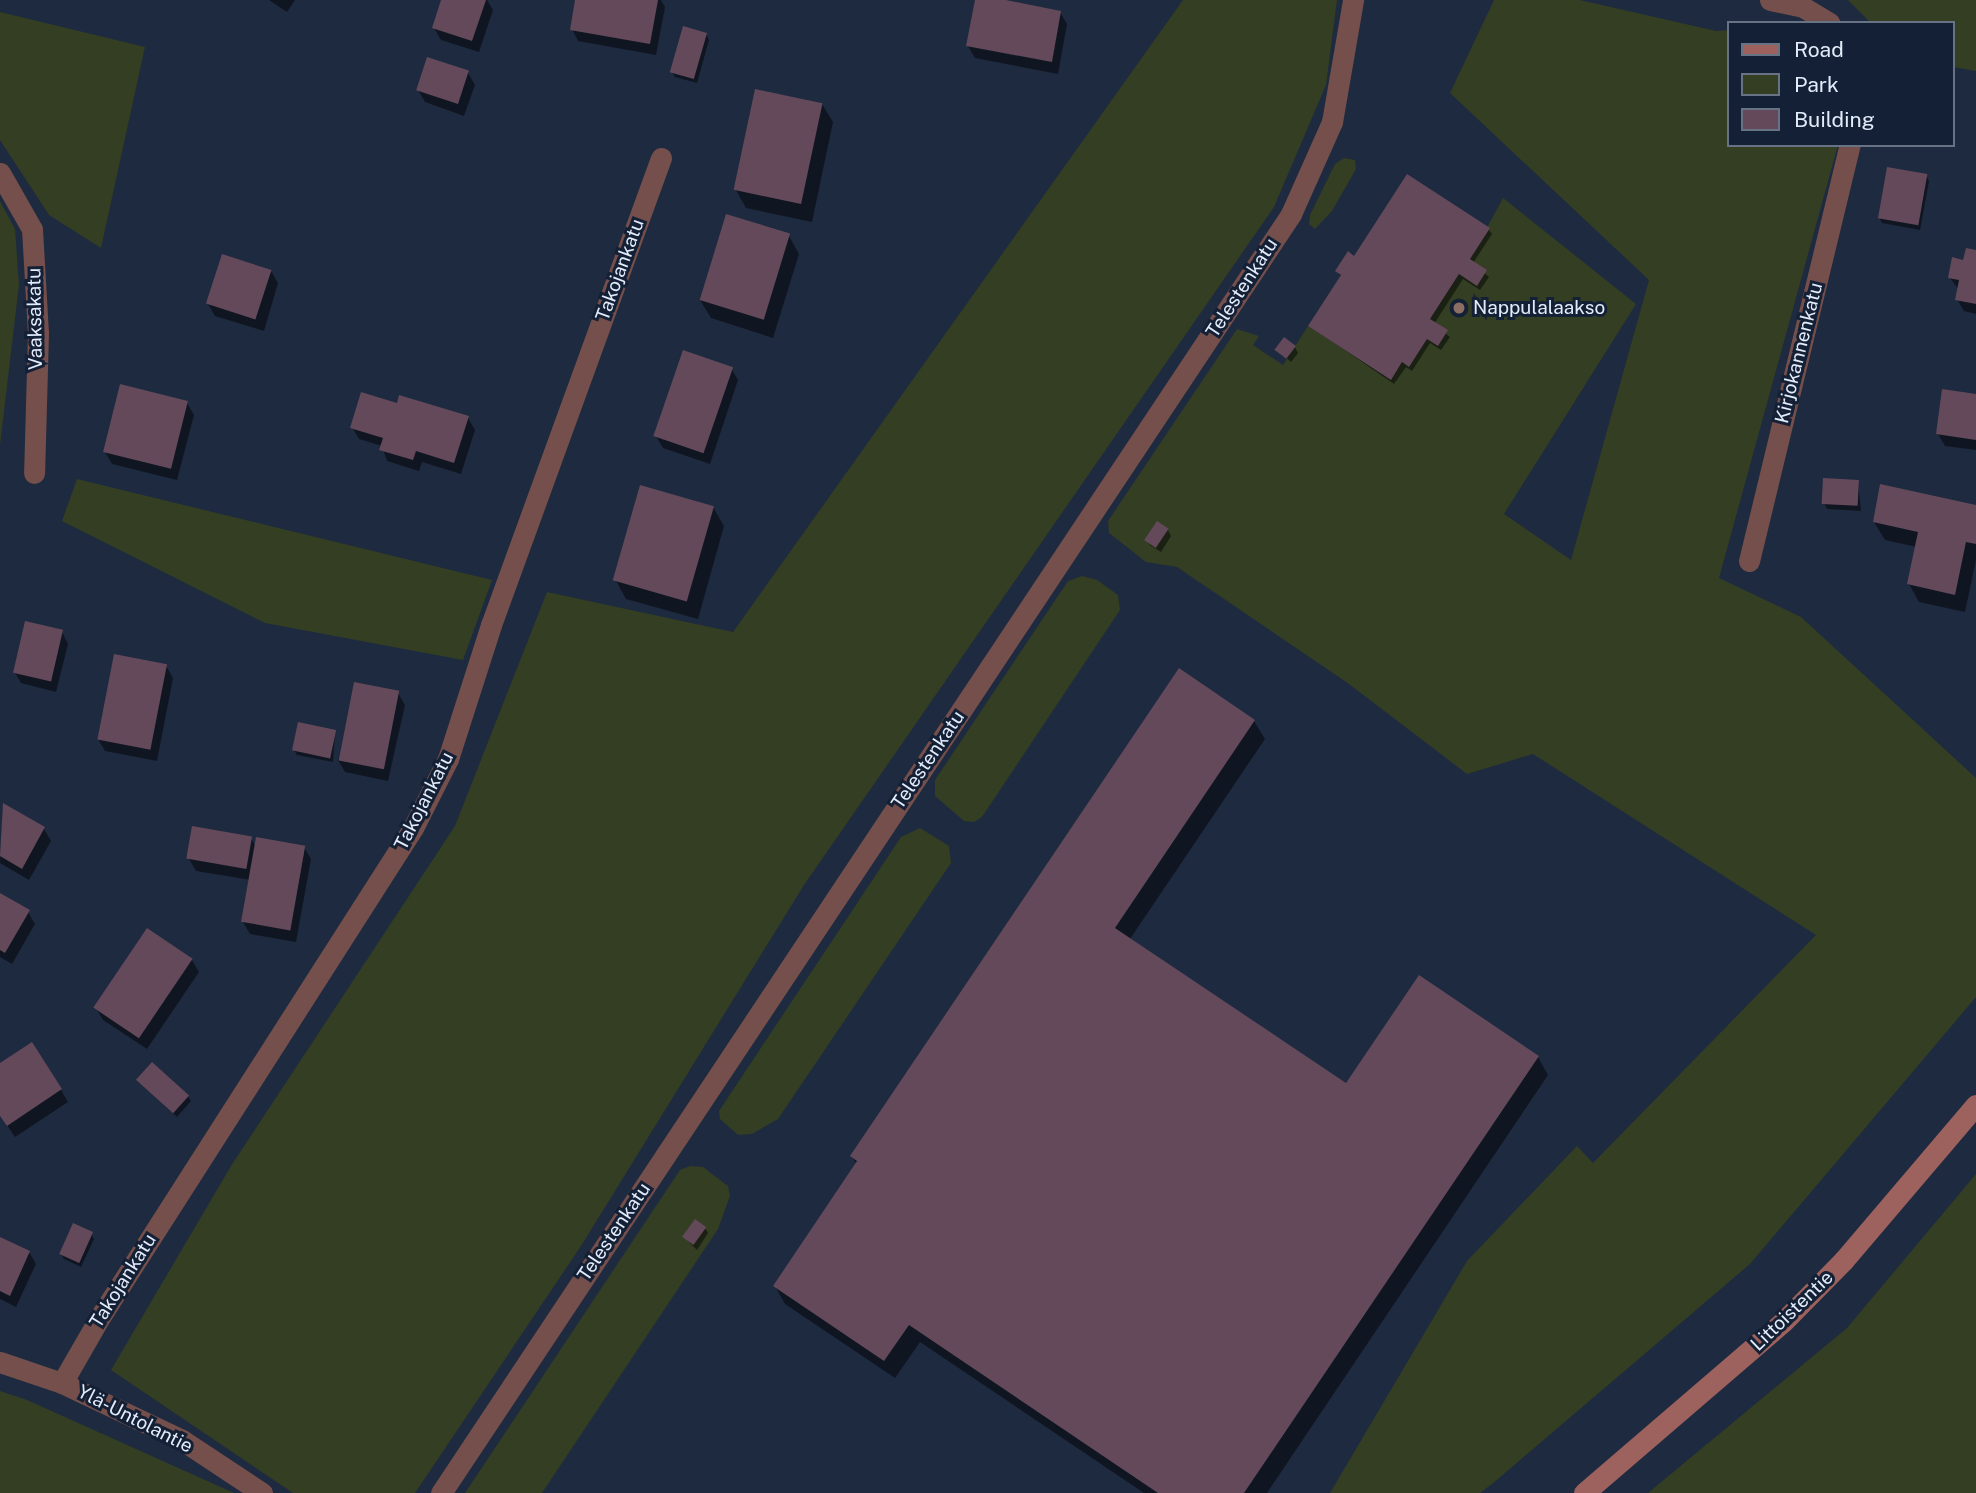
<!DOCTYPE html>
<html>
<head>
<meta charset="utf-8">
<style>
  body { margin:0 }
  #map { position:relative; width:1976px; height:1493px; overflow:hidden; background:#1e2a3f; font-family:"Public Sans",sans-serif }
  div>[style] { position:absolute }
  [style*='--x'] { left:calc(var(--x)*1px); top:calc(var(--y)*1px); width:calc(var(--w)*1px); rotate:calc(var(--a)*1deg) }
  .green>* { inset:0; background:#333e23 }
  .shadow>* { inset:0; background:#0007 }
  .building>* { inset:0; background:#63495a; transform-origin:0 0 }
  .street>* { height:21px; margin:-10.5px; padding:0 10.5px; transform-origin:10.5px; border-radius:10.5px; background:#744f4b }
  .secondary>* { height:21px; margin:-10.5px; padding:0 10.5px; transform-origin:10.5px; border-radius:10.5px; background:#9d625d }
  .dots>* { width:19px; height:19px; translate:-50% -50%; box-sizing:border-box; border:4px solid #142035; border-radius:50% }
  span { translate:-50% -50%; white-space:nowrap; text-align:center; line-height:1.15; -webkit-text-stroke:6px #142035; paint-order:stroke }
  .street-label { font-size:19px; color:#e3ecfb }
  .poi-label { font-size:19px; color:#e3ecfb }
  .left { translate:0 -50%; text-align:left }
  .legend { position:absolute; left:1727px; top:21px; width:228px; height:126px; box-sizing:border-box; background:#142035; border:2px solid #677284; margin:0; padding:9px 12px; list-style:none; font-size:21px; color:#e3ecfb }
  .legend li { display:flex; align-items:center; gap:14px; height:35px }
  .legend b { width:35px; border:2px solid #677284 }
</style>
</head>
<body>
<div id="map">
  <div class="green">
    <div style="clip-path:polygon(1183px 0,1337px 0,1326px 85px,1274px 207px,804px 885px,581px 1246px,415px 1493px,293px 1493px,111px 1370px,231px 1166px,455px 826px,547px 592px,733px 632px)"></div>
    <div style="clip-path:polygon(1494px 0,1580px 0,1716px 31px,1729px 30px,1729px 145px,1838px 145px,1719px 578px,1801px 617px,1976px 778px,1976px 997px,1750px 1264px,1492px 1484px,1480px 1493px,1330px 1493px,1467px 1261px,1577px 1146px,1593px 1163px,1816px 935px,1533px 754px,1467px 774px,1349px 684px,1177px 567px,1146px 562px,1109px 533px,1108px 521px,1237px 329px,1259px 336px,1253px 345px,1283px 365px,1308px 326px,1391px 380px,1402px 362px,1409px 367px,1427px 339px,1438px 346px,1430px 319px,1459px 274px,1477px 285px,1470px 259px,1503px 198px,1636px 304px,1504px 514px,1571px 560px,1649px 280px,1450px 93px)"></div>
    <div style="clip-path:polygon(1848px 0,1976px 0,1976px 71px,1953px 67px,1953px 23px,1871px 23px)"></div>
    <div style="clip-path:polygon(0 12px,145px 47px,101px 248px,49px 215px,0 140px)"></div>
    <div style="clip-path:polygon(1344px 158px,1355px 160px,1356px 169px,1332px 211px,1315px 229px,1309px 224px,1310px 215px,1335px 164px)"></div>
    <div style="clip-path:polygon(0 201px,15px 229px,19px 285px,0 445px)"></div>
    <div style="clip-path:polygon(77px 479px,492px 580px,463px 660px,265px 623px,62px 521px)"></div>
    <div style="clip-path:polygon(1082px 576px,1097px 580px,1118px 595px,1120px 610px,982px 817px,974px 822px,964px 821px,935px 796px,935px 780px,1068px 581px)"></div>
    <div style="clip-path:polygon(920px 828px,949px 846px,951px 863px,778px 1119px,752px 1134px,738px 1135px,720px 1119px,719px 1111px,901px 837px)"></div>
    <div style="clip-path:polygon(690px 1166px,703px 1167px,728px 1186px,730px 1196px,718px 1229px,542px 1493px,465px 1493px,680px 1170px)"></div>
    <div style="clip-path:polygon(1976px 1174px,1976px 1493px,1648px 1493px,1847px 1328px)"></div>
    <div style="clip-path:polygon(0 1391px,27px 1400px,234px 1493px,0 1493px)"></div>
  </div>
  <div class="shadow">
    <div style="clip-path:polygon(269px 0,295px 0,287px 12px)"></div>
    <div style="clip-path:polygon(443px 0,487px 0,493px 10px,479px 52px,441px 40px,434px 28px)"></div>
    <div style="clip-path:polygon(577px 0,661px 0,665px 7px,656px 55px,578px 41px,572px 29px)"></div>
    <div style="clip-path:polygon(977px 0,1060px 12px,1067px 24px,1058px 74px,975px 58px,968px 46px)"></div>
    <div style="clip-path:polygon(706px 34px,709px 40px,697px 83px,675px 77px,672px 72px)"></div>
    <div style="clip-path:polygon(468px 73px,475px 85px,464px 116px,425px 102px,418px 90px)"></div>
    <div style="clip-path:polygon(822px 104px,833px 122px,812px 222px,746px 208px,736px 190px)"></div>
    <div style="clip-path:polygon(1926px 175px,1929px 181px,1920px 230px,1882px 223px,1879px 217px)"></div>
    <div style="clip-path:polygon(1488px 229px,1492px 234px,1473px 263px,1489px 277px,1480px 290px,1463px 279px,1434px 324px,1450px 337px,1441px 350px,1430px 343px,1412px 371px,1406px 367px,1394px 384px,1310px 326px,1342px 278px,1337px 271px,1355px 258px)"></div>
    <div style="clip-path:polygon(789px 236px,799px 254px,773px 338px,711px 318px,700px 300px)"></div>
    <div style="clip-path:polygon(1976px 252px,1976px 314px,1964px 311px,1957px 299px,1959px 290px,1950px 278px)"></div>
    <div style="clip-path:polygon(271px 271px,278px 283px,264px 331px,215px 316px,208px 304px)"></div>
    <div style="clip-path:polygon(1295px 347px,1298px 353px,1291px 362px,1278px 350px)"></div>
    <div style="clip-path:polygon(731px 368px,738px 380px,710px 464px,663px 448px,656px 436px)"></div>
    <div style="clip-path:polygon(1976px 396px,1976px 450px,1945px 446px,1938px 434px)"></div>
    <div style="clip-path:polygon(187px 403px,194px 415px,177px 480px,112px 464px,105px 452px)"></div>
    <div style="clip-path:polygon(468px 418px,475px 430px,461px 474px,422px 462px,419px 471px,387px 461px,382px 446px,359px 439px,352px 427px)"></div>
    <div style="clip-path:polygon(1858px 482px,1861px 511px,1827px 509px,1824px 503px)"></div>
    <div style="clip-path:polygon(713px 507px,724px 526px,698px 619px,626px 599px,616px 581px)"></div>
    <div style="clip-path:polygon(1976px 507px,1976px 560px,1965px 612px,1919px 602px,1909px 584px,1917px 547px,1885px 540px,1874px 522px)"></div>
    <div style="clip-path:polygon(1168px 530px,1171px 536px,1161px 552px,1150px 545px,1147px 540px)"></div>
    <div style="clip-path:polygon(62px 632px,68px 644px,56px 692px,21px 683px,14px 671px)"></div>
    <div style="clip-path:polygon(166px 666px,173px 678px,157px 761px,105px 751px,98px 739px)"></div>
    <div style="clip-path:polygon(398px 693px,405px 705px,388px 781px,345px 772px,338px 760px)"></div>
    <div style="clip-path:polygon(1254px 721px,1265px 739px,1130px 939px,1347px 1086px,1538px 1057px,1548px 1075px,1267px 1493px,1144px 1493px,920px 1342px,895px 1378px,785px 1304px,775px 1286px,857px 1165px,852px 1156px)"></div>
    <div style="clip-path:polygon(335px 731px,333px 762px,297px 755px,294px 750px)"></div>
    <div style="clip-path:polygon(3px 806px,44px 829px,51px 841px,29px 880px,0 863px)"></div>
    <div style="clip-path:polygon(251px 838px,256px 847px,304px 847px,311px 859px,296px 942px,250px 934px,243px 922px,251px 880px,196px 871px,189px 859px)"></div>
    <div style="clip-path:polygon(0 895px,28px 912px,35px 924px,12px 964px,0 957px)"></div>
    <div style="clip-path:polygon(192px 960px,199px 972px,147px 1049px,103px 1020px,96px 1008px)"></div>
    <div style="clip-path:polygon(0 1065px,61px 1090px,68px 1102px,15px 1137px,0 1115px)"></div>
    <div style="clip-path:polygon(138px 1080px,188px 1096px,191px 1101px,177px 1117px)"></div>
    <div style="clip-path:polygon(705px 1228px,708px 1233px,697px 1250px,685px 1238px)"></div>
    <div style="clip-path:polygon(91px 1234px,94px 1239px,81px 1267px,64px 1259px,61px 1254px)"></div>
    <div style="clip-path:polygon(0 1239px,29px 1252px,36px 1264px,16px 1307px,0 1299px)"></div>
  </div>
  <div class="building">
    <div style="clip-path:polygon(441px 0,486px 0,472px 41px,432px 28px)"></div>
    <div style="clip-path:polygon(575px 0,658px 0,650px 44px,570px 30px)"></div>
    <div style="clip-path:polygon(975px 0,1006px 0,1061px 11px,1052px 62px,966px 46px)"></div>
    <div style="left:683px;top:26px;width:25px;height:48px;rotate:16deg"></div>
    <div style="left:427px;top:57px;width:44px;height:35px;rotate:18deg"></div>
    <div style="left:755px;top:89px;width:69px;height:103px;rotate:12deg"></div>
    <div style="left:1887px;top:167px;width:41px;height:52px;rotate:10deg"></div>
    <div style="clip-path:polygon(1407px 174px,1490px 228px,1470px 259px,1487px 270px,1477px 286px,1459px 274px,1430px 319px,1448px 330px,1438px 346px,1427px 339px,1409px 367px,1402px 362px,1391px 380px,1308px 326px,1341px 275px,1335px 271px,1348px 251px,1354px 256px)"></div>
    <div style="left:726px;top:214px;width:67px;height:90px;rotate:17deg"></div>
    <div style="clip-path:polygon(1966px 248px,1976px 250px,1976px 304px,1955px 300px,1959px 280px,1948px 278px,1952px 257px,1963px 260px)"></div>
    <div style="left:222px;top:254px;width:52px;height:52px;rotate:18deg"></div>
    <div style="left:1284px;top:337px;width:15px;height:16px;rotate:37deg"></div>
    <div style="left:683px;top:350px;width:53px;height:91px;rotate:19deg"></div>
    <div style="left:120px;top:384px;width:70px;height:70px;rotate:14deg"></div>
    <div style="clip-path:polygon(1942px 389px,1976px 394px,1976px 440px,1936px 434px)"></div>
    <div style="clip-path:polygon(361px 392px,397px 403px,399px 395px,469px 416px,454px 463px,416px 451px,413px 460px,379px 450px,383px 438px,350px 428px)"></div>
    <div style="left:1823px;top:478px;width:36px;height:26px;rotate:3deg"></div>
    <div style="clip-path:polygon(1880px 484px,1976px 505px,1976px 544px,1966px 542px,1955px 595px,1907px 584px,1918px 532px,1873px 522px)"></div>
    <div style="left:640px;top:485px;width:77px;height:99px;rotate:16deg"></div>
    <div style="left:1157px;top:521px;width:14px;height:23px;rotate:34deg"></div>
    <div style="left:25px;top:621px;width:39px;height:53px;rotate:13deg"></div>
    <div style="left:114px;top:654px;width:54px;height:87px;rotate:11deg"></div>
    <div style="clip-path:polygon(1179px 668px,1255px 720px,1115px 928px,1346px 1083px,1419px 975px,1539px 1056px,1244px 1493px,1158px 1493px,909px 1325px,884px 1361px,773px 1286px,857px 1161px,850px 1156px)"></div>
    <div style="left:354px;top:682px;width:46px;height:80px;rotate:11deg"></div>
    <div style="left:298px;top:722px;width:39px;height:29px;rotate:12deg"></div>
    <div style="clip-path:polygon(3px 803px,45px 827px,22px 869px,0 856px)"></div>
    <div style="left:192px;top:826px;width:61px;height:33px;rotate:10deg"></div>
    <div style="left:256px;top:837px;width:50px;height:86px;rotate:10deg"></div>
    <div style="clip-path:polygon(0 893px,30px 910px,5px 953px,0 950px)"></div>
    <div style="left:147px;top:928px;width:55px;height:96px;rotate:34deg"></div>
    <div style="clip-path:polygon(32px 1042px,62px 1089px,7px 1126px,0 1116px,0 1063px)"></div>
    <div style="left:152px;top:1062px;width:50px;height:24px;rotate:42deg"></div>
    <div style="left:695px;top:1219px;width:14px;height:22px;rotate:36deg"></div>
    <div style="left:73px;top:1223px;width:22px;height:34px;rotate:24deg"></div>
    <div style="clip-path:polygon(0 1237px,30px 1251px,10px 1296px,0 1291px)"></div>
  </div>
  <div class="street">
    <div style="--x:1770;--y:0;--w:34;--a:12"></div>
    <div style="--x:1803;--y:7;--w:31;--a:31"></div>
    <div style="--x:0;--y:173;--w:64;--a:60.3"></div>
    <div style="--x:32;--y:229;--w:104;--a:86.7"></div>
    <div style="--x:38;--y:333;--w:140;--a:91.6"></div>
    <div style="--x:1749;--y:561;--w:428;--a:-76.4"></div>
    <div style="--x:0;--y:1362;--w:65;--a:18.7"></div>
    <div style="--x:62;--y:1383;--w:133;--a:25.4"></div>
    <div style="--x:182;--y:1440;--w:96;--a:33.5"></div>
    <div style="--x:62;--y:1383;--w:76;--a:-60.1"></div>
    <div style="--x:100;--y:1317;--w:581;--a:-57.38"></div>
    <div style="--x:413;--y:828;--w:77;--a:-63.1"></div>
    <div style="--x:448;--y:759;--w:141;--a:-72.2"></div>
    <div style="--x:491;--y:625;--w:497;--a:-70"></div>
    <div style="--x:441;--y:1493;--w:1536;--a:-56.39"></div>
    <div style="--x:1291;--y:214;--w:101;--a:-66"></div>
    <div style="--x:1332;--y:122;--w:124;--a:-80.2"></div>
  </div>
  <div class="secondary">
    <div style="--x:1584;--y:1493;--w:262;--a:-40.7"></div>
    <div style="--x:1783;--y:1322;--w:86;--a:-45.5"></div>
    <div style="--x:1843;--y:1261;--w:205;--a:-49.6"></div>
  </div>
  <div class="dots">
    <div style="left:1459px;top:308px;background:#8d6e63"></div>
  </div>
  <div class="street-label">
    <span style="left:620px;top:270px;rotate:-70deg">Takojankatu</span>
    <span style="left:1242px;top:288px;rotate:-57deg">Telestenkatu</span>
    <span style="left:35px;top:319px;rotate:-91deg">Vaaksakatu</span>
    <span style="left:1799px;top:353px;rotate:-76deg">Kirjokannenkatu</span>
    <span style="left:928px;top:760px;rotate:-56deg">Telestenkatu</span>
    <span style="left:424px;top:801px;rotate:-63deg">Takojankatu</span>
    <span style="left:614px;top:1232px;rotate:-56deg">Telestenkatu</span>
    <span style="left:123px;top:1281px;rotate:-58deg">Takojankatu</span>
    <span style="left:1792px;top:1311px;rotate:-44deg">Littoistentie</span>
    <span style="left:135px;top:1419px;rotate:27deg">Ylä-Untolantie</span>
  </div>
  <div class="poi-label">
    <span class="left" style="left:1473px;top:308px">Nappulalaakso</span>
  </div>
  <ul class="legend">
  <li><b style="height:9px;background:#9d625d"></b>Road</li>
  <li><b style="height:19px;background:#333e23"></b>Park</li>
  <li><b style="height:19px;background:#63495a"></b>Building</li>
  </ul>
</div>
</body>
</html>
